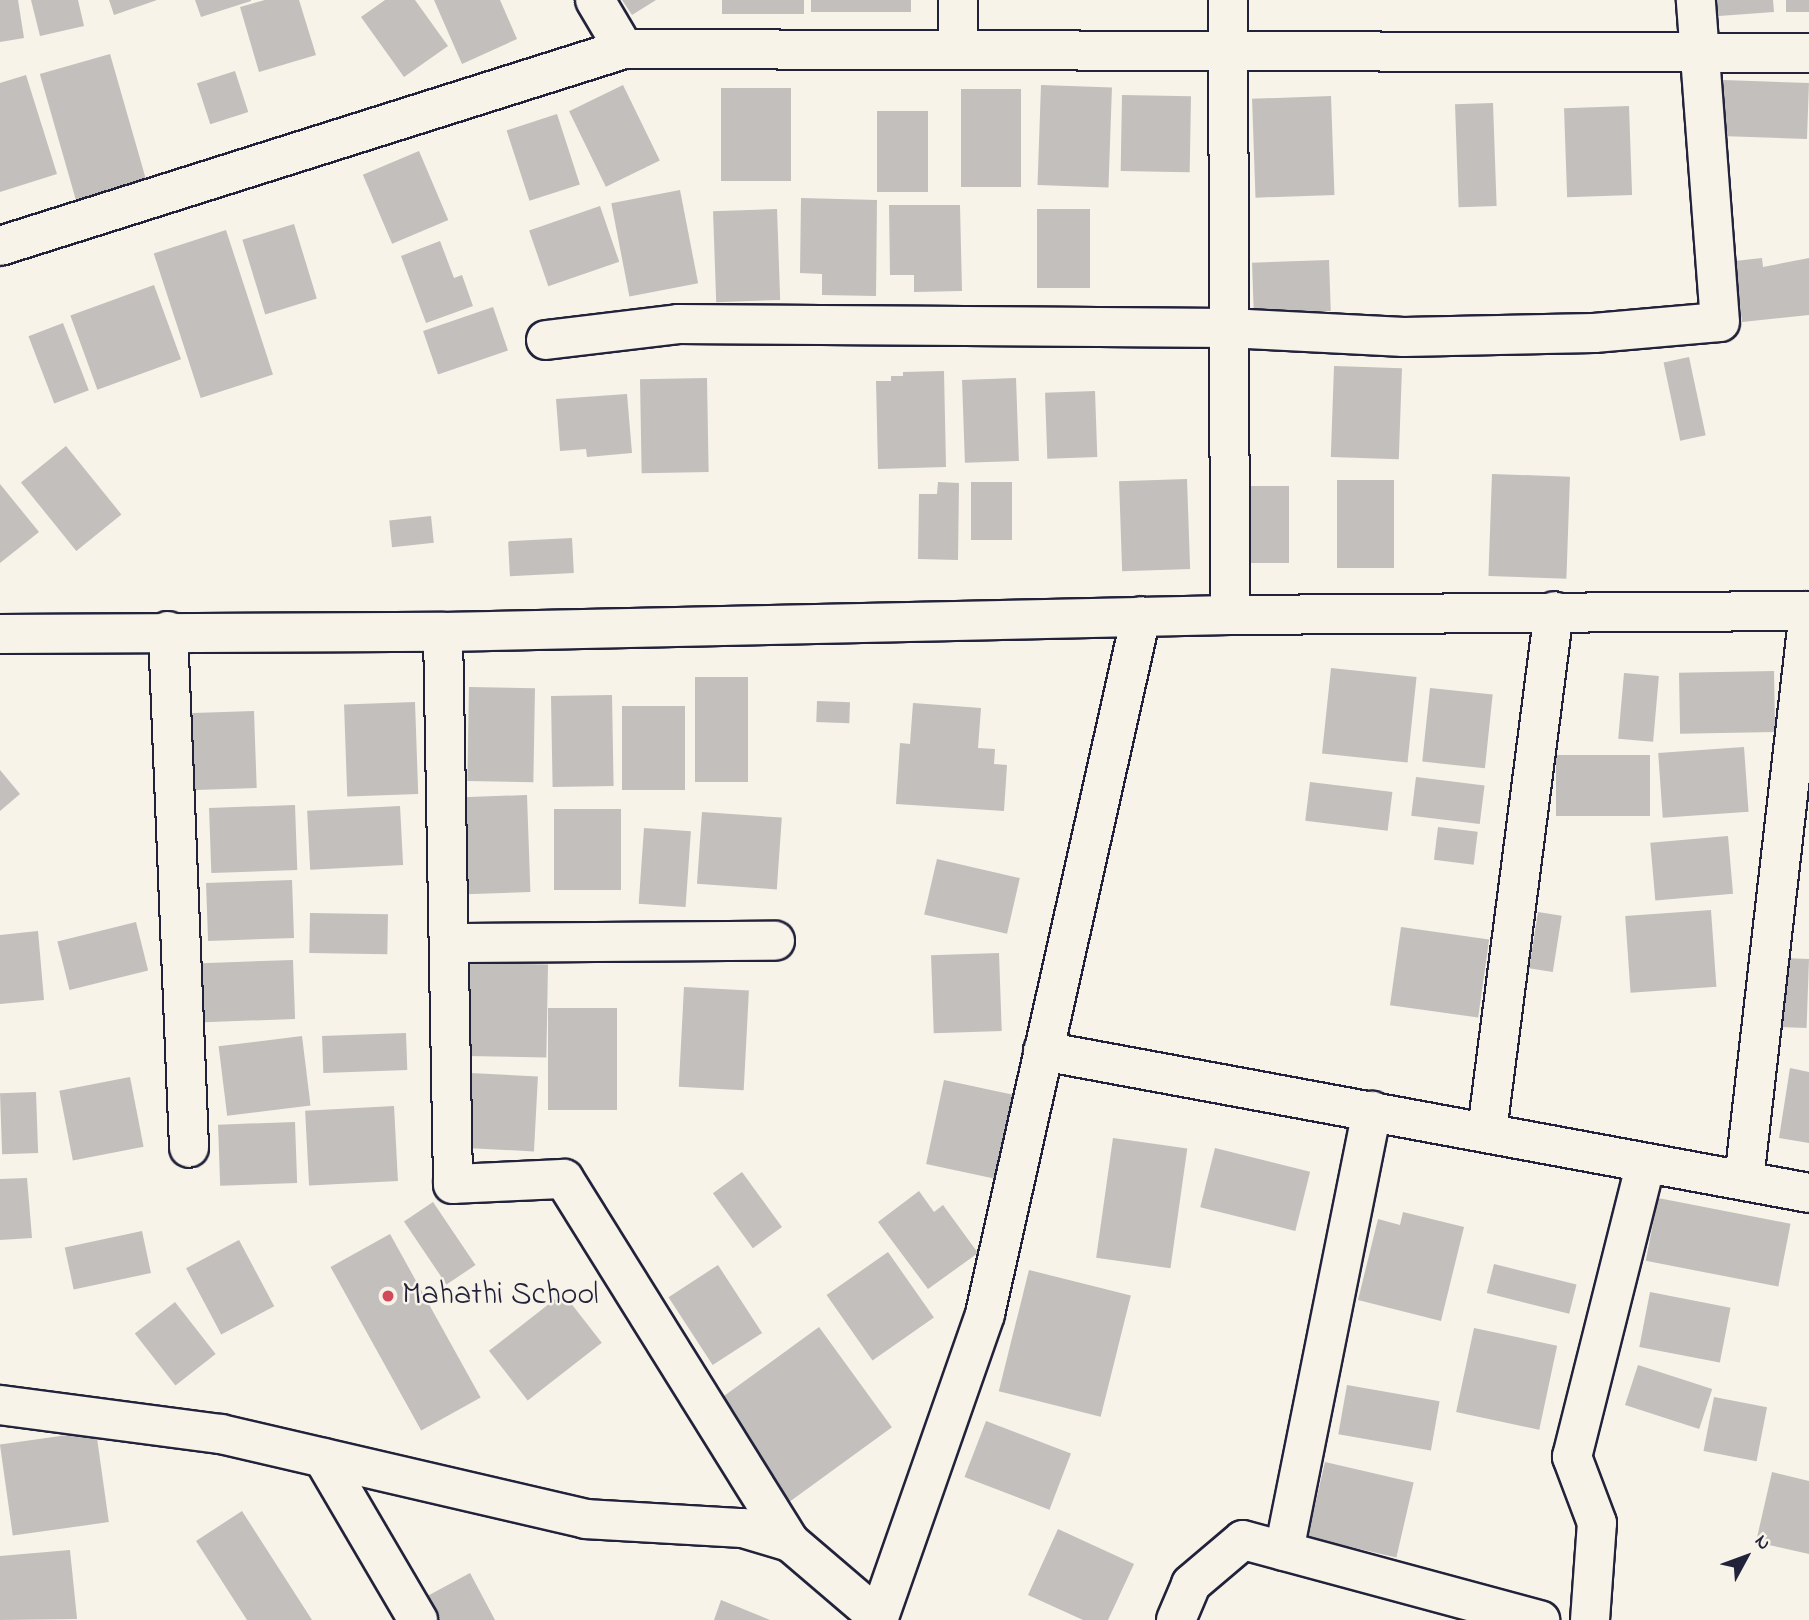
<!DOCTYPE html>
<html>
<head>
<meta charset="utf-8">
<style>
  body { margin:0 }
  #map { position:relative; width:1809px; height:1620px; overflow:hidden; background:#f7f3e8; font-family:"Indie Flower",sans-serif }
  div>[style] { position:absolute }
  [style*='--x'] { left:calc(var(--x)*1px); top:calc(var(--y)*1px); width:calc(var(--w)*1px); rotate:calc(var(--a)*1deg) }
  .building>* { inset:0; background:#c2bfbd; transform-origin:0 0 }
  .roads { filter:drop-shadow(2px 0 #22223b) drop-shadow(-2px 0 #22223b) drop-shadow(0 2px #22223b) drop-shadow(0 -2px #22223b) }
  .minor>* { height:38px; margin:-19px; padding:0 19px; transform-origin:19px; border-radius:19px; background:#f7f3e8 }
  .dots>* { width:19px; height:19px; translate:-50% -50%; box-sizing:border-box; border:4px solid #f7f3e8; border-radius:50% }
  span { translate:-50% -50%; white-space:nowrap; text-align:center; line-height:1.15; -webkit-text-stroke:5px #f7f3e8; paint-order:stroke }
  .poi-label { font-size:32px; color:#22223b }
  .left { translate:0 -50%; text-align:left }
  .north { position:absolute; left:1711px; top:1522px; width:70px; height:70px; -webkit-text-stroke:5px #f7f3e8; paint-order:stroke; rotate:49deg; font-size:19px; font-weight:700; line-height:28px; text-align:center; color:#22223b }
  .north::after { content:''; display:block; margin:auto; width:24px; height:32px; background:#22223b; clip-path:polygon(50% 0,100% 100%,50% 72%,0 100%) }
</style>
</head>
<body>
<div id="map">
  <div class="building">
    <div style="clip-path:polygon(0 0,18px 0,24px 38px,0 42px)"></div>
    <div style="clip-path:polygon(31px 0,78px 0,84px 26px,40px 36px)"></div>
    <div style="clip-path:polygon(109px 0,157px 0,114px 15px)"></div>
    <div style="clip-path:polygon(195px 0,251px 0,251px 1px,201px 17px)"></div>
    <div style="clip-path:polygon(265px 0,299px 0,316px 55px,259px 72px,240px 7px)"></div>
    <div style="clip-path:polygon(385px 0,415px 0,448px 46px,404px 77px,361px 17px)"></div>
    <div style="clip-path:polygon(434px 0,500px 0,517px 39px,462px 64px)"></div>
    <div style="clip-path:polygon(622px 0,656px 0,632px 15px)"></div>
    <div style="left:722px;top:0;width:82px;height:14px"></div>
    <div style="left:811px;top:0;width:100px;height:12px"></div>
    <div style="clip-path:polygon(1703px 0,1773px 0,1774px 12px,1705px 17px)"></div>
    <div style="left:1786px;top:0;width:23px;height:12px"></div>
    <div style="left:110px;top:54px;width:135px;height:73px;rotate:74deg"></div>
    <div style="left:235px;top:71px;width:43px;height:40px;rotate:72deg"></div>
    <div style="clip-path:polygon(26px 75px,57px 174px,0 192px,0 83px)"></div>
    <div style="left:1723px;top:80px;width:86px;height:56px;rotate:2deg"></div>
    <div style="left:623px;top:85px;width:84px;height:60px;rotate:64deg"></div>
    <div style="left:1041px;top:85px;width:71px;height:100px;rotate:2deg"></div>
    <div style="left:791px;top:88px;width:93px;height:70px;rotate:90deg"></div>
    <div style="left:961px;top:89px;width:60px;height:98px"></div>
    <div style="left:1122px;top:95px;width:69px;height:76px;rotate:1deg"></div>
    <div style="left:1331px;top:96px;width:99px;height:79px;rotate:88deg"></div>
    <div style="left:1493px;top:103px;width:103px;height:38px;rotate:88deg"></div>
    <div style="left:1629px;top:106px;width:89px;height:65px;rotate:88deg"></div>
    <div style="left:877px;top:111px;width:51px;height:81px"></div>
    <div style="left:557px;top:114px;width:74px;height:53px;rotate:72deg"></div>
    <div style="left:419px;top:151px;width:75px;height:61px;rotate:67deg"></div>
    <div style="left:680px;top:190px;width:95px;height:70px;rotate:79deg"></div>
    <div style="clip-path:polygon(801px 198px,877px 200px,876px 296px,822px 295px,822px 274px,800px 273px)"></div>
    <div style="clip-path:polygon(889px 205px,960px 205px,962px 291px,914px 292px,914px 275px,890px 275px)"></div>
    <div style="left:600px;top:206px;width:59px;height:75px;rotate:71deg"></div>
    <div style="left:777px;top:209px;width:91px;height:64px;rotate:88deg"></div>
    <div style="left:1037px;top:209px;width:53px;height:79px"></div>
    <div style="left:294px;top:224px;width:78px;height:54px;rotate:73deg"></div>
    <div style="left:226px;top:230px;width:152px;height:76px;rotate:72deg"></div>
    <div style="clip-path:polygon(440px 241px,454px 278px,462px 275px,473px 306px,426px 323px,401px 256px)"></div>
    <div style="clip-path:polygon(1762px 258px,1763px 267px,1809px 258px,1809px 315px,1742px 322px,1735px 261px)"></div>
    <div style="left:1329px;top:260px;width:51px;height:77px;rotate:88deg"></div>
    <div style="left:154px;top:285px;width:79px;height:89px;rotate:70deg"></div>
    <div style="left:493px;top:307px;width:46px;height:74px;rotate:71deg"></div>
    <div style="left:63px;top:323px;width:72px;height:37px;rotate:69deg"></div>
    <div style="left:1689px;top:357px;width:80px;height:26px;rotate:78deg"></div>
    <div style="left:1334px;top:366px;width:68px;height:91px;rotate:2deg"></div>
    <div style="clip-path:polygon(944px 371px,946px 467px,878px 469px,876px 381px,891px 381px,891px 376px,903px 376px,903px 372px)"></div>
    <div style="left:707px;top:378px;width:94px;height:67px;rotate:89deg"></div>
    <div style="left:1016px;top:378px;width:83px;height:54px;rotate:88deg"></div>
    <div style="left:1095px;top:391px;width:66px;height:50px;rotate:88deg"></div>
    <div style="clip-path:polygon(627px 394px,632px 453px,587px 457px,586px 449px,560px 451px,556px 399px)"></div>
    <div style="left:66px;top:446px;width:88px;height:58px;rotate:51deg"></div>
    <div style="left:1492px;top:474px;width:78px;height:102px;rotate:2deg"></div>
    <div style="left:1187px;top:479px;width:90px;height:68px;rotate:88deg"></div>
    <div style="left:1337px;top:480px;width:57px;height:88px"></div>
    <div style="clip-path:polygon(938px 482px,959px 483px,958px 560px,918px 559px,919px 494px,937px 494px)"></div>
    <div style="left:971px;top:482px;width:41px;height:58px"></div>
    <div style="clip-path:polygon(0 484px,39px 532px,0 563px)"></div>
    <div style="left:1249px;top:486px;width:40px;height:77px"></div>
    <div style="left:431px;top:516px;width:27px;height:42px;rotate:84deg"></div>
    <div style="left:572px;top:538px;width:35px;height:64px;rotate:87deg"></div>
    <div style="left:1331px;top:668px;width:86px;height:86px;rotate:6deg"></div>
    <div style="left:1774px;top:671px;width:61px;height:95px;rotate:89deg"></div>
    <div style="left:1624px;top:673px;width:35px;height:66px;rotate:5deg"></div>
    <div style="left:695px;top:677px;width:53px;height:105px"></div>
    <div style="left:469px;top:687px;width:66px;height:94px;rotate:1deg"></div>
    <div style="left:1430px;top:688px;width:63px;height:74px;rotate:6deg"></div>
    <div style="left:612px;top:695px;width:91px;height:61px;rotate:89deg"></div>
    <div style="left:817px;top:701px;width:33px;height:21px;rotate:2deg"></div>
    <div style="left:415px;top:702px;width:92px;height:71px;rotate:88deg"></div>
    <div style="clip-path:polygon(913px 703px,981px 708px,978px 748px,995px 749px,994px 764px,1007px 765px,1004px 811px,896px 804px,900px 743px,910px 744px)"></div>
    <div style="left:622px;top:706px;width:63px;height:84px"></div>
    <div style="left:254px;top:711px;width:77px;height:68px;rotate:88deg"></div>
    <div style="left:1744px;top:747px;width:65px;height:86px;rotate:86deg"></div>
    <div style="left:1556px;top:755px;width:94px;height:61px"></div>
    <div style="clip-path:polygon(0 770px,20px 794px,0 811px)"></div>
    <div style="left:1416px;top:777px;width:69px;height:39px;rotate:7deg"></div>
    <div style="left:1310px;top:782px;width:83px;height:39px;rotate:7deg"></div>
    <div style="left:527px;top:795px;width:97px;height:72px;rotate:88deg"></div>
    <div style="left:295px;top:805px;width:65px;height:86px;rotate:88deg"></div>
    <div style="left:400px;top:806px;width:59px;height:93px;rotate:87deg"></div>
    <div style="left:621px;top:809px;width:81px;height:67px;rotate:90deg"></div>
    <div style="left:702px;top:812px;width:80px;height:72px;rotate:4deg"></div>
    <div style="left:1438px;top:827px;width:40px;height:33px;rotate:7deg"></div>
    <div style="left:644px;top:828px;width:47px;height:76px;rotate:4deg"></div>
    <div style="left:1728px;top:836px;width:58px;height:78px;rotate:85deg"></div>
    <div style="left:937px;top:859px;width:85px;height:57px;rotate:13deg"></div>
    <div style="left:292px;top:880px;width:58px;height:86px;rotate:88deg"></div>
    <div style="left:1711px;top:910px;width:77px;height:86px;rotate:86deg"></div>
    <div style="left:1538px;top:912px;width:24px;height:57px;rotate:9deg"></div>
    <div style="left:310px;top:913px;width:78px;height:40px;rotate:1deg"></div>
    <div style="left:136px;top:922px;width:50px;height:81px;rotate:76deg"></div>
    <div style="left:1401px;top:927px;width:89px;height:79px;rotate:8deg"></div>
    <div style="clip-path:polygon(38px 931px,44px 1000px,0 1004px,0 935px)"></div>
    <div style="left:999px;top:953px;width:78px;height:68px;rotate:88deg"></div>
    <div style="left:1782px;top:958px;width:27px;height:69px;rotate:2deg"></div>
    <div style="left:293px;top:960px;width:59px;height:91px;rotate:88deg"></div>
    <div style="left:468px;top:963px;width:80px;height:93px;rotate:1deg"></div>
    <div style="left:684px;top:987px;width:65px;height:100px;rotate:3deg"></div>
    <div style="left:548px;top:1008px;width:69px;height:102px"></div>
    <div style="left:406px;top:1033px;width:37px;height:84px;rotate:88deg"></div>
    <div style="left:302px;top:1036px;width:70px;height:84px;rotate:83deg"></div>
    <div style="clip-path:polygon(1790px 1068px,1809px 1072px,1809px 1143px,1779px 1138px)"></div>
    <div style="left:470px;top:1073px;width:68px;height:75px;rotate:3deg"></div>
    <div style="left:130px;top:1077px;width:71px;height:72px;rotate:79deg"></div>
    <div style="left:944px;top:1080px;width:73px;height:86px;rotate:12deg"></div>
    <div style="left:36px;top:1092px;width:61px;height:36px;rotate:88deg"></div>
    <div style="left:394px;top:1106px;width:75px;height:89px;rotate:87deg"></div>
    <div style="left:295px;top:1122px;width:61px;height:77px;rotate:88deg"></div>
    <div style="left:1113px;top:1138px;width:75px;height:121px;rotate:8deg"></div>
    <div style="left:1215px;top:1148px;width:98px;height:61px;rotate:14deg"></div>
    <div style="left:742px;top:1172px;width:68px;height:36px;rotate:54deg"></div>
    <div style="clip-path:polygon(27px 1178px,32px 1238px,0 1240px,0 1179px)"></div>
    <div style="clip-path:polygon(919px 1191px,934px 1212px,943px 1205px,978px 1253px,928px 1289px,878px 1222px)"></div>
    <div style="left:1658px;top:1198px;width:135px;height:64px;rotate:11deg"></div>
    <div style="left:433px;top:1202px;width:76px;height:35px;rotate:56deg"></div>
    <div style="clip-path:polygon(1403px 1212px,1464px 1227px,1441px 1321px,1358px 1300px,1378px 1219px,1400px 1225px)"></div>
    <div style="left:142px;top:1231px;width:43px;height:79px;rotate:78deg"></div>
    <div style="left:390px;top:1234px;width:187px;height:68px;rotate:61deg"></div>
    <div style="left:239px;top:1240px;width:75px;height:60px;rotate:62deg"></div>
    <div style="left:888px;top:1252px;width:80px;height:75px;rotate:55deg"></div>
    <div style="left:1494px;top:1264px;width:85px;height:30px;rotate:14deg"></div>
    <div style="left:718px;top:1265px;width:81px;height:59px;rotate:57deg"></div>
    <div style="left:1029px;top:1270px;width:105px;height:125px;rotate:14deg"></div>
    <div style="left:1650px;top:1292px;width:82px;height:56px;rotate:11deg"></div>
    <div style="left:563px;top:1293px;width:63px;height:94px;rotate:52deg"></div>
    <div style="left:175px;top:1302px;width:66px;height:51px;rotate:52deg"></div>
    <div style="left:819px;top:1327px;width:124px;height:135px;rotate:54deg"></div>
    <div style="left:1474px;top:1328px;width:85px;height:86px;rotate:12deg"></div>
    <div style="left:1638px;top:1365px;width:78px;height:42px;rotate:18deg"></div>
    <div style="left:1347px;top:1385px;width:94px;height:50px;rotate:10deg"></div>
    <div style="left:1714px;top:1397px;width:54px;height:55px;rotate:11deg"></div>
    <div style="left:986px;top:1421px;width:91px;height:60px;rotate:21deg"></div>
    <div style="left:96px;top:1431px;width:92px;height:97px;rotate:82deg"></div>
    <div style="left:1325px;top:1462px;width:91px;height:77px;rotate:13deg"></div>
    <div style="clip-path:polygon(1772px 1472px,1809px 1481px,1809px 1554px,1756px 1542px)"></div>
    <div style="clip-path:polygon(242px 1511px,312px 1620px,247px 1620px,196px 1541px)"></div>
    <div style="clip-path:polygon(1058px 1529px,1134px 1564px,1108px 1620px,1083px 1620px,1028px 1595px)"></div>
    <div style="clip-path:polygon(70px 1550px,77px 1619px,0 1620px,0 1556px)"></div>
    <div style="clip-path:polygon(470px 1573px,495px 1620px,431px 1620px,420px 1600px)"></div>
    <div style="clip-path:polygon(721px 1600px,770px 1620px,714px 1620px)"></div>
  </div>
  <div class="roads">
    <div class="minor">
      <div style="--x:595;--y:0;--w:57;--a:59.4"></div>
      <div style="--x:1228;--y:0;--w:615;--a:89.81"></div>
      <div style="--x:958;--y:50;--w:50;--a:-90"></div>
      <div style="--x:0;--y:246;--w:654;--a:-17.52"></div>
      <div style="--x:624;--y:49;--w:1185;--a:0.19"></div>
      <div style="--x:546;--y:340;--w:133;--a:-6.9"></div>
      <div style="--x:678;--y:324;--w:550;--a:0.42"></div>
      <div style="--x:1228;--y:328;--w:176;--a:2.9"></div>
      <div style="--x:1404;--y:337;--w:190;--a:-1.2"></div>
      <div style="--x:1594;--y:333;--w:126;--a:-5"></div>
      <div style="--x:1720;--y:322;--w:323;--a:-94.3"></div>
      <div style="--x:168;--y:631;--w:517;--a:87.67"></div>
      <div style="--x:443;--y:632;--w:552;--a:88.96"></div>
      <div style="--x:453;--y:1184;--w:111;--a:-2.6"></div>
      <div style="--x:564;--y:1179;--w:428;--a:58.1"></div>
      <div style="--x:0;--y:634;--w:443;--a:-0.3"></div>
      <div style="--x:443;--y:632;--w:787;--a:-1.24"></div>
      <div style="--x:1230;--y:615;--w:579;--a:-0.4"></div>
      <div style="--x:1809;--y:611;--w:573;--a:96.52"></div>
      <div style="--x:449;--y:943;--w:326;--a:-0.4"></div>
      <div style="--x:1043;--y:1051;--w:779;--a:10.5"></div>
      <div style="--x:1487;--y:1131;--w:524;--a:-82.66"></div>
      <div style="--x:0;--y:1405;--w:223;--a:7.5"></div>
      <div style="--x:221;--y:1434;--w:374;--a:13.1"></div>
      <div style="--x:585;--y:1519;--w:158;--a:3.3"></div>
      <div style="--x:743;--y:1528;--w:49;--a:16.6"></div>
      <div style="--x:790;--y:1542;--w:117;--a:40.5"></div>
      <div style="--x:323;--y:1458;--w:188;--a:59.6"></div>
      <div style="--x:1284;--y:1551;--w:449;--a:-78.7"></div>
      <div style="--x:878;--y:1620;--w:324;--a:-70.7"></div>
      <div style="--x:985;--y:1314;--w:715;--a:-77.4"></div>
      <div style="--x:1176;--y:1620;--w:39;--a:-67"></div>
      <div style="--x:1191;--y:1584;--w:68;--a:-40.2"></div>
      <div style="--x:1243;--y:1540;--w:308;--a:15.1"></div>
      <div style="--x:1590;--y:1620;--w:97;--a:-85.9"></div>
      <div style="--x:1597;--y:1523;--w:71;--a:-110.7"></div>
      <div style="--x:1572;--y:1457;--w:303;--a:-75.9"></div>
    </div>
  </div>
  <div class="dots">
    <div style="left:388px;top:1296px;background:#d1495b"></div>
  </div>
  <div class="poi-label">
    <span class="left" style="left:402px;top:1296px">Mahathi School</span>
  </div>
  <div class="north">N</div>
</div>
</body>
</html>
